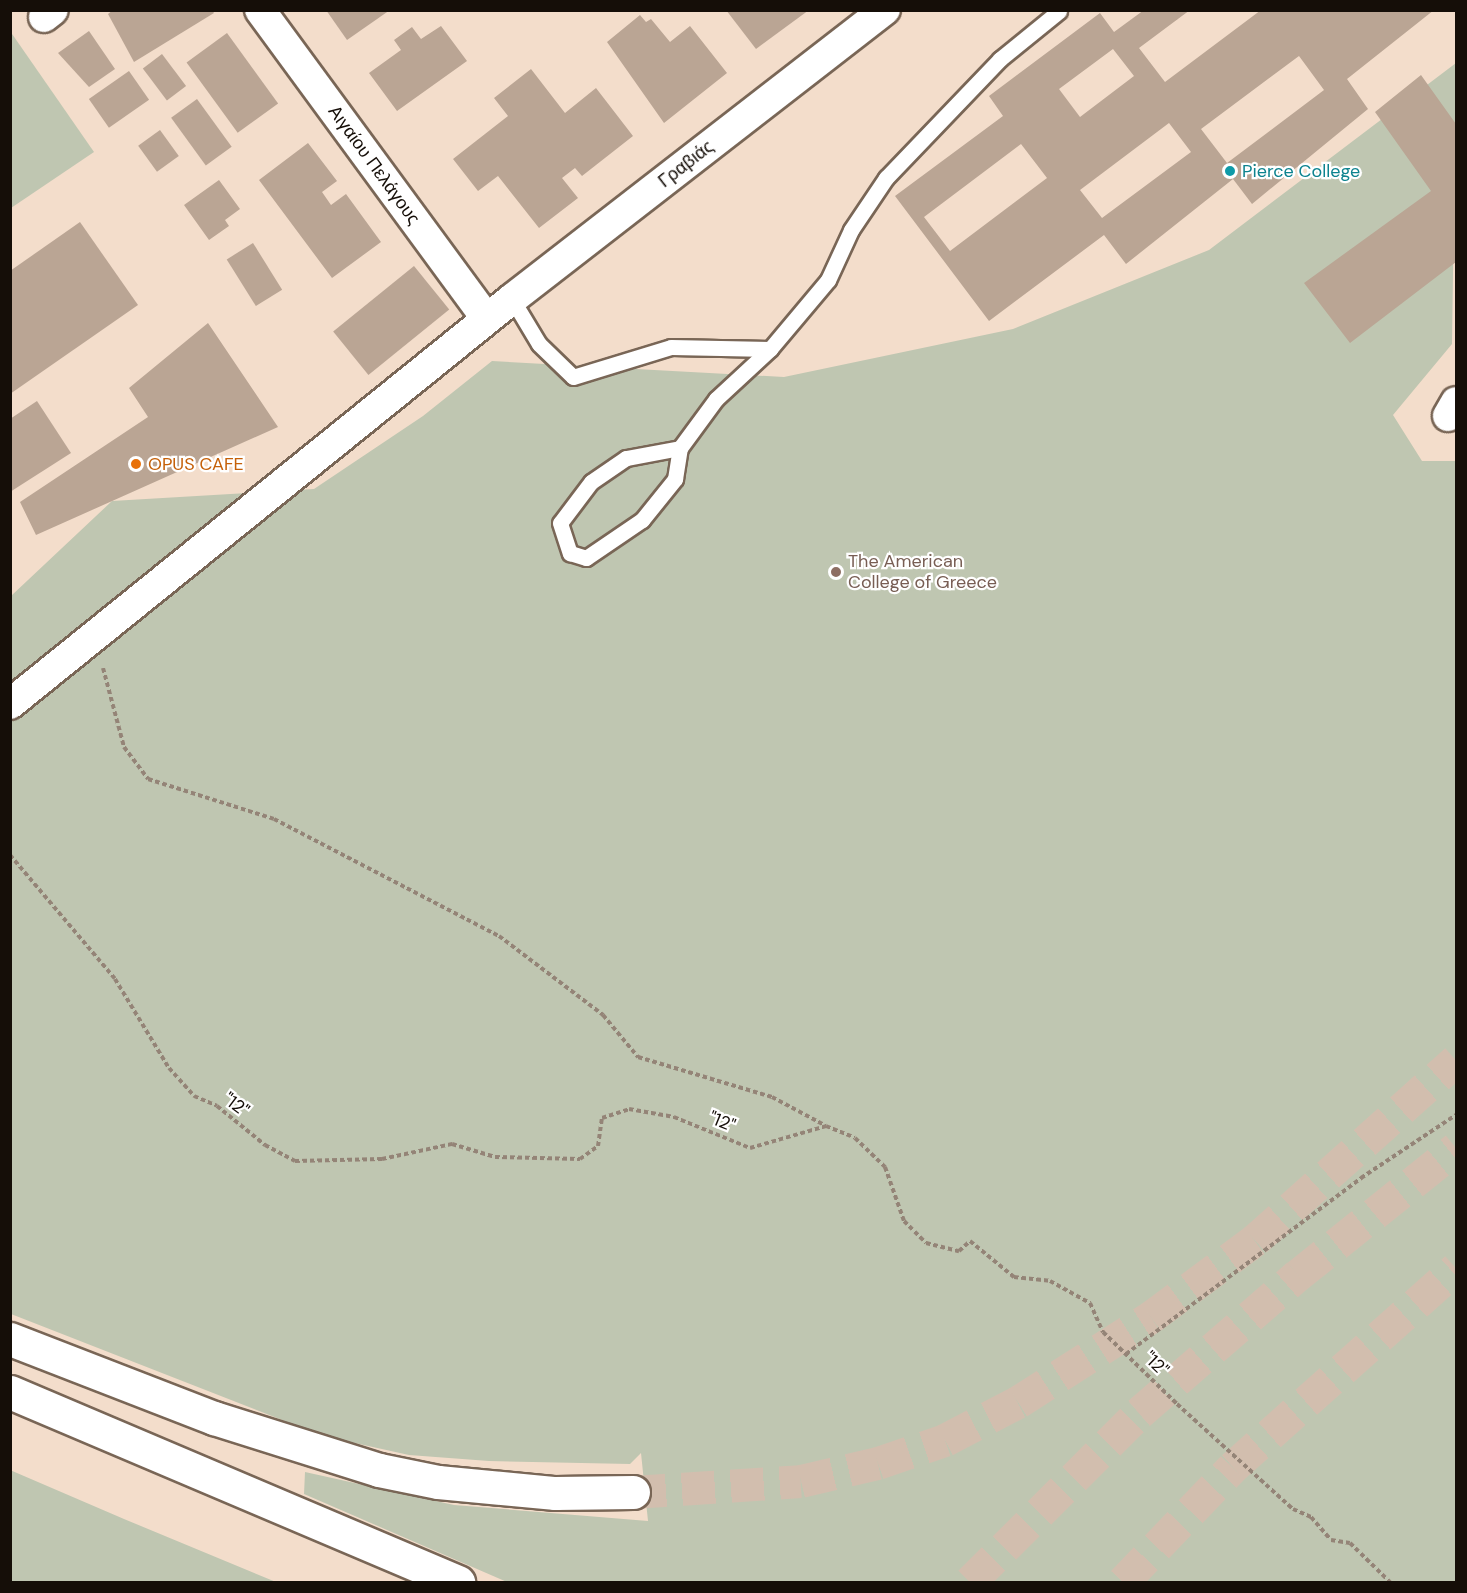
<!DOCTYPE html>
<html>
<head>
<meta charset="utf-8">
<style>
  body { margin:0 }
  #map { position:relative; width:1467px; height:1593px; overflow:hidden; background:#f3ddcb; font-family:"DM Sans",sans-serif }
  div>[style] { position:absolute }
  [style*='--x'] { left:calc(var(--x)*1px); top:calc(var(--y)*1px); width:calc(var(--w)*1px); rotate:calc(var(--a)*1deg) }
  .green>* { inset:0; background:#bfc6b1 }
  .building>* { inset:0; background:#baa594; transform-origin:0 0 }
  .highway-tunnel>* { height:33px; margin-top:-16.5px; transform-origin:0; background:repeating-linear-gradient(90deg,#d2beae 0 33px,transparent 0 49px) }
  .path>* { height:4px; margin-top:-2px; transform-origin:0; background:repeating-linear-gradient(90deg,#948477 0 4.5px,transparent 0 7.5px) }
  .roads { filter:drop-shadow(2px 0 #796656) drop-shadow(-2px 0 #796656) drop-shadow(0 2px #796656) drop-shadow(0 -2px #796656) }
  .lane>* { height:15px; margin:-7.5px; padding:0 7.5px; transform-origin:7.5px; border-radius:7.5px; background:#fff }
  .street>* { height:30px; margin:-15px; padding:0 15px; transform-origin:15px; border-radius:15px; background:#fff }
  .highway>* { height:33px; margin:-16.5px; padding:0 16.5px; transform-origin:16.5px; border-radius:16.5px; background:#fff }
  .dots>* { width:16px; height:16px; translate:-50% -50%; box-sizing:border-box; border:3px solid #fff; border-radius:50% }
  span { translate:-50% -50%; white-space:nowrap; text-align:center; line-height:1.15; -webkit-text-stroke:4.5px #fff; paint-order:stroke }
  .street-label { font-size:18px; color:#150e08 }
  .culture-label { font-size:18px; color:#0d838f }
  .left { translate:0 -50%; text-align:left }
  .food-label { font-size:18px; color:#c56008 }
  .education-label { font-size:18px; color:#785e54 }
  .frame { position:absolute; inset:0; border:12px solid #150e08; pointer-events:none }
</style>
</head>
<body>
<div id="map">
  <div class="green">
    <div style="clip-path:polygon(10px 31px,94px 152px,11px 208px,10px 208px)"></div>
    <div style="clip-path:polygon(1456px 63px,1452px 344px,1393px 415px,1422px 461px,1456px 461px,1456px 1582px,507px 1582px,304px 1494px,305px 1472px,454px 1505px,648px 1521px,641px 1453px,630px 1464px,489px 1461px,409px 1455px,323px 1436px,11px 1314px,11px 596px,112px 501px,314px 489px,423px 416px,492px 361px,784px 377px,1013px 329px,1209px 250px)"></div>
    <div style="clip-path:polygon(10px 1470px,124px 1519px,276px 1582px,11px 1582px)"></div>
  </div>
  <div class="building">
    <div style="clip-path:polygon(113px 10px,212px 10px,214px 13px,134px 62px,108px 14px)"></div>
    <div style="clip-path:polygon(326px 10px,390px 10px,347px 40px)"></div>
    <div style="clip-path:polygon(726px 10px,809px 10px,756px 49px)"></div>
    <div style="clip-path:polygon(evenodd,1144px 10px,1190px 10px,1139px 48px,1165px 82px,1261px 10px,1434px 10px,1347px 79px,1368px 109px,1252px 204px,1233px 179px,1126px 264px,1104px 235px,989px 321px,895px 196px,1003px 116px,989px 96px,1100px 13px,1114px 32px,1144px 10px,1113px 49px,1134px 76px,1080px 117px,1059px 89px,1113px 49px,1144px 10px,1299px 56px,1324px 90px,1227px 163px,1201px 129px,1299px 56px,1144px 10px,1169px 123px,1191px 152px,1102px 218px,1080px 190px,1169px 123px,1144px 10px,1021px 144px,1047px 178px,950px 251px,924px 217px,1021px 144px)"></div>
    <div style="clip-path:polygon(640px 15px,646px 22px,651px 19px,670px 42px,690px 26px,727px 73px,664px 123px,607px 42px)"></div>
    <div style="clip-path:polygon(441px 26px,467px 61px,397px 111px,369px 73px,401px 50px,394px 40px,412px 27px,421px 39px)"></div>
    <div style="clip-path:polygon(89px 31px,115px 69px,89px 87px,58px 53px)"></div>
    <div style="left:227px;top:33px;width:87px;height:50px;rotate:54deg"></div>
    <div style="left:162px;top:54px;width:40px;height:24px;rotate:53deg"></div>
    <div style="clip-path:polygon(531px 69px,565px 113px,596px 88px,633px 136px,582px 176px,575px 168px,562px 178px,578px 198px,539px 228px,498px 176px,478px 191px,453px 159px,508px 116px,494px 98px)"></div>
    <div style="left:129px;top:71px;width:35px;height:49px;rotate:55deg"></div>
    <div style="clip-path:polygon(1421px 75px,1456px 124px,1456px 262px,1350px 343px,1304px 283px,1431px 191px,1375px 112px)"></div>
    <div style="left:197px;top:99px;width:59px;height:32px;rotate:54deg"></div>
    <div style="left:160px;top:130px;width:32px;height:27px;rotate:54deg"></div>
    <div style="clip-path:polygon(308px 143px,337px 181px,322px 192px,331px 205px,346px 194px,381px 242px,332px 278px,259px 180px)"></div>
    <div style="clip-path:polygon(219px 180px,240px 209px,225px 220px,229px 226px,209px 240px,184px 205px)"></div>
    <div style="clip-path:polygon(80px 222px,138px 305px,10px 394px,10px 271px)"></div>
    <div style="left:253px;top:243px;width:55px;height:31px;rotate:58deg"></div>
    <div style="left:414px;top:266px;width:56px;height:104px;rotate:51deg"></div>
    <div style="clip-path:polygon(208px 323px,278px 427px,36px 535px,20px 502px,148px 417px,129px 388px)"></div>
    <div style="clip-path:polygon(37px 401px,71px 453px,10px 492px,10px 419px)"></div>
  </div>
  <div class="highway-tunnel">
    <div style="--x:633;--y:1492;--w:168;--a:-3.7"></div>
    <div style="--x:801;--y:1481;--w:79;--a:-13.2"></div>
    <div style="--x:878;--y:1463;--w:71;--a:-18.9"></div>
    <div style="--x:945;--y:1440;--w:82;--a:-27.5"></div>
    <div style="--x:1018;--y:1402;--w:158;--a:-32.6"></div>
    <div style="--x:1151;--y:1317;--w:129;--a:-36.5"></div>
    <div style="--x:1255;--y:1240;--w:270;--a:-41.8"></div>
    <div style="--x:970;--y:1582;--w:239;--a:-45"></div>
    <div style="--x:1139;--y:1413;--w:211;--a:-41"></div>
    <div style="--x:1298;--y:1275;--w:203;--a:-38.8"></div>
    <div style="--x:1123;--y:1582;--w:159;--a:-46.3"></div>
    <div style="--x:1233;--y:1467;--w:299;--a:-41.7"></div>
  </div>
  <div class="path">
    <div style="--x:103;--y:668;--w:82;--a:75.1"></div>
    <div style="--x:124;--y:747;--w:40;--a:53"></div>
    <div style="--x:148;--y:779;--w:132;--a:17.6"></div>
    <div style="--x:274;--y:819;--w:254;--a:27.5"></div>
    <div style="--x:499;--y:936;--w:131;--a:37.2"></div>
    <div style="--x:603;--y:1015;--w:55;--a:50.2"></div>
    <div style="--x:638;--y:1057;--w:140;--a:16.6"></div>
    <div style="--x:772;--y:1097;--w:61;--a:28.2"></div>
    <div style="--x:10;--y:855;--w:162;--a:49.7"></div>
    <div style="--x:115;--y:979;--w:104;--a:58.8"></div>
    <div style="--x:169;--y:1068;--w:38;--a:48"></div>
    <div style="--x:194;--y:1096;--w:25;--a:23"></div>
    <div style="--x:217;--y:1106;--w:62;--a:39.1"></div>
    <div style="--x:265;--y:1145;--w:34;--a:28"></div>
    <div style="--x:295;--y:1161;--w:87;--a:-1.3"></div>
    <div style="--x:382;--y:1159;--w:72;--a:-12.1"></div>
    <div style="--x:452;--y:1144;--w:45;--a:16.8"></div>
    <div style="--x:495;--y:1157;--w:85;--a:1.3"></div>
    <div style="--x:580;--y:1159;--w:22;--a:-36"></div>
    <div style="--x:598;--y:1146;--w:28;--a:-82"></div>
    <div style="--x:602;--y:1118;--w:28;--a:-18"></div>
    <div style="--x:629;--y:1109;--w:46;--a:10.1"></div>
    <div style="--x:674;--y:1117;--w:82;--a:22.2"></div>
    <div style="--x:750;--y:1148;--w:79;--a:-16.1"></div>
    <div style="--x:826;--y:1126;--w:31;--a:22"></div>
    <div style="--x:855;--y:1138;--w:42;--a:44"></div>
    <div style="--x:885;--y:1167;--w:57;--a:70.6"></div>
    <div style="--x:904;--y:1221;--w:31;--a:45"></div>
    <div style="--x:926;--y:1243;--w:34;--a:14"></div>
    <div style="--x:959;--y:1251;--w:15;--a:-42"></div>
    <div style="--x:970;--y:1241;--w:57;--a:39.3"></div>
    <div style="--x:1014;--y:1277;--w:36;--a:6"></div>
    <div style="--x:1050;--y:1281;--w:46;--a:28.8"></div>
    <div style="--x:1090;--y:1303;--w:32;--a:66"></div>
    <div style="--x:1103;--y:1332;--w:103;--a:44.2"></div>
    <div style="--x:1177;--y:1404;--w:156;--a:42.2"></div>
    <div style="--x:1293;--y:1509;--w:20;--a:24"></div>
    <div style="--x:1311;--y:1517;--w:30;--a:49"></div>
    <div style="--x:1331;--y:1540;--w:19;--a:9"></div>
    <div style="--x:1350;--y:1543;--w:56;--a:44.3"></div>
    <div style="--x:1126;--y:1354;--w:294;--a:-36.8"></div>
    <div style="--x:1361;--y:1178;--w:114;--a:-33.6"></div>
  </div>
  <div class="roads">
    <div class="lane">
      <div style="--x:512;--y:299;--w:52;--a:59"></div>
      <div style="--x:539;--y:344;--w:47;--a:44.1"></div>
      <div style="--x:573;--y:377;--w:102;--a:-17"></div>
      <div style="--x:671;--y:347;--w:99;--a:1.2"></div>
      <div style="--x:680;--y:448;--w:55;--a:169.5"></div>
      <div style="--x:626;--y:458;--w:42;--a:145.6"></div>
      <div style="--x:591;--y:482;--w:51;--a:127.1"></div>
      <div style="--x:560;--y:523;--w:32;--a:72"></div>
      <div style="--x:570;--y:553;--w:17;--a:17"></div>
      <div style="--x:586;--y:558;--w:68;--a:-34.2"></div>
      <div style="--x:642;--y:520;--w:53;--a:-51.2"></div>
      <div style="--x:675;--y:479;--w:31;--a:-81"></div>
      <div style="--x:680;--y:448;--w:61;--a:-53.7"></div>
      <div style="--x:716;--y:399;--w:74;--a:-42.8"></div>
      <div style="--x:770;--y:349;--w:90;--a:-50"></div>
      <div style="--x:828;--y:280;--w:55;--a:-65.3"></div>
      <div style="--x:851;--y:230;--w:63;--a:-56.1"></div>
      <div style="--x:886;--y:178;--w:165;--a:-46.2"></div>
      <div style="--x:1000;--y:59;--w:76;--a:-39.1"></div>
    </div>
    <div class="street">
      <div style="--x:260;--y:10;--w:383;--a:53.7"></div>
      <div style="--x:44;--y:17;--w:11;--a:-38"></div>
      <div style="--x:1448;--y:416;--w:16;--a:-60"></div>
      <div style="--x:10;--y:704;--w:645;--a:-38.9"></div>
      <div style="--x:512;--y:299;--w:472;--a:-37.8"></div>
    </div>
    <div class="highway">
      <div style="--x:10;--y:1339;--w:219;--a:21.2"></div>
      <div style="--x:214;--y:1418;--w:173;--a:17.5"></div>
      <div style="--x:379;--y:1470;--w:60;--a:11.5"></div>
      <div style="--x:438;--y:1482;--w:118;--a:5.4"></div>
      <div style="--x:555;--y:1493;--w:78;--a:-0.7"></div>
      <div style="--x:10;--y:1392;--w:487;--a:23"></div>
    </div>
  </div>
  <div class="dots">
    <div style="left:1230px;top:171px;background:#0f9aa8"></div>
    <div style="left:136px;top:464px;background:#e8710a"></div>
    <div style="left:836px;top:572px;background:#8d6e63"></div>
  </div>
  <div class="street-label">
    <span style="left:686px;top:164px;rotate:-38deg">Γραβιάς</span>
    <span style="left:374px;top:165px;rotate:54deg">Αιγαίου Πελάγους</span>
    <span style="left:236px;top:1105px;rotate:37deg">"12"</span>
    <span style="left:722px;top:1122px;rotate:22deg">"12"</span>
    <span style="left:1156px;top:1364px;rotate:44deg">"12"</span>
  </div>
  <div class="culture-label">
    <span class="left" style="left:1242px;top:171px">Pierce College</span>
  </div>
  <div class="food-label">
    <span class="left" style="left:148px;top:464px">OPUS CAFE</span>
  </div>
  <div class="education-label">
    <span class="left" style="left:848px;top:572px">The American<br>College of Greece</span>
  </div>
  <div class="frame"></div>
</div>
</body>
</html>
